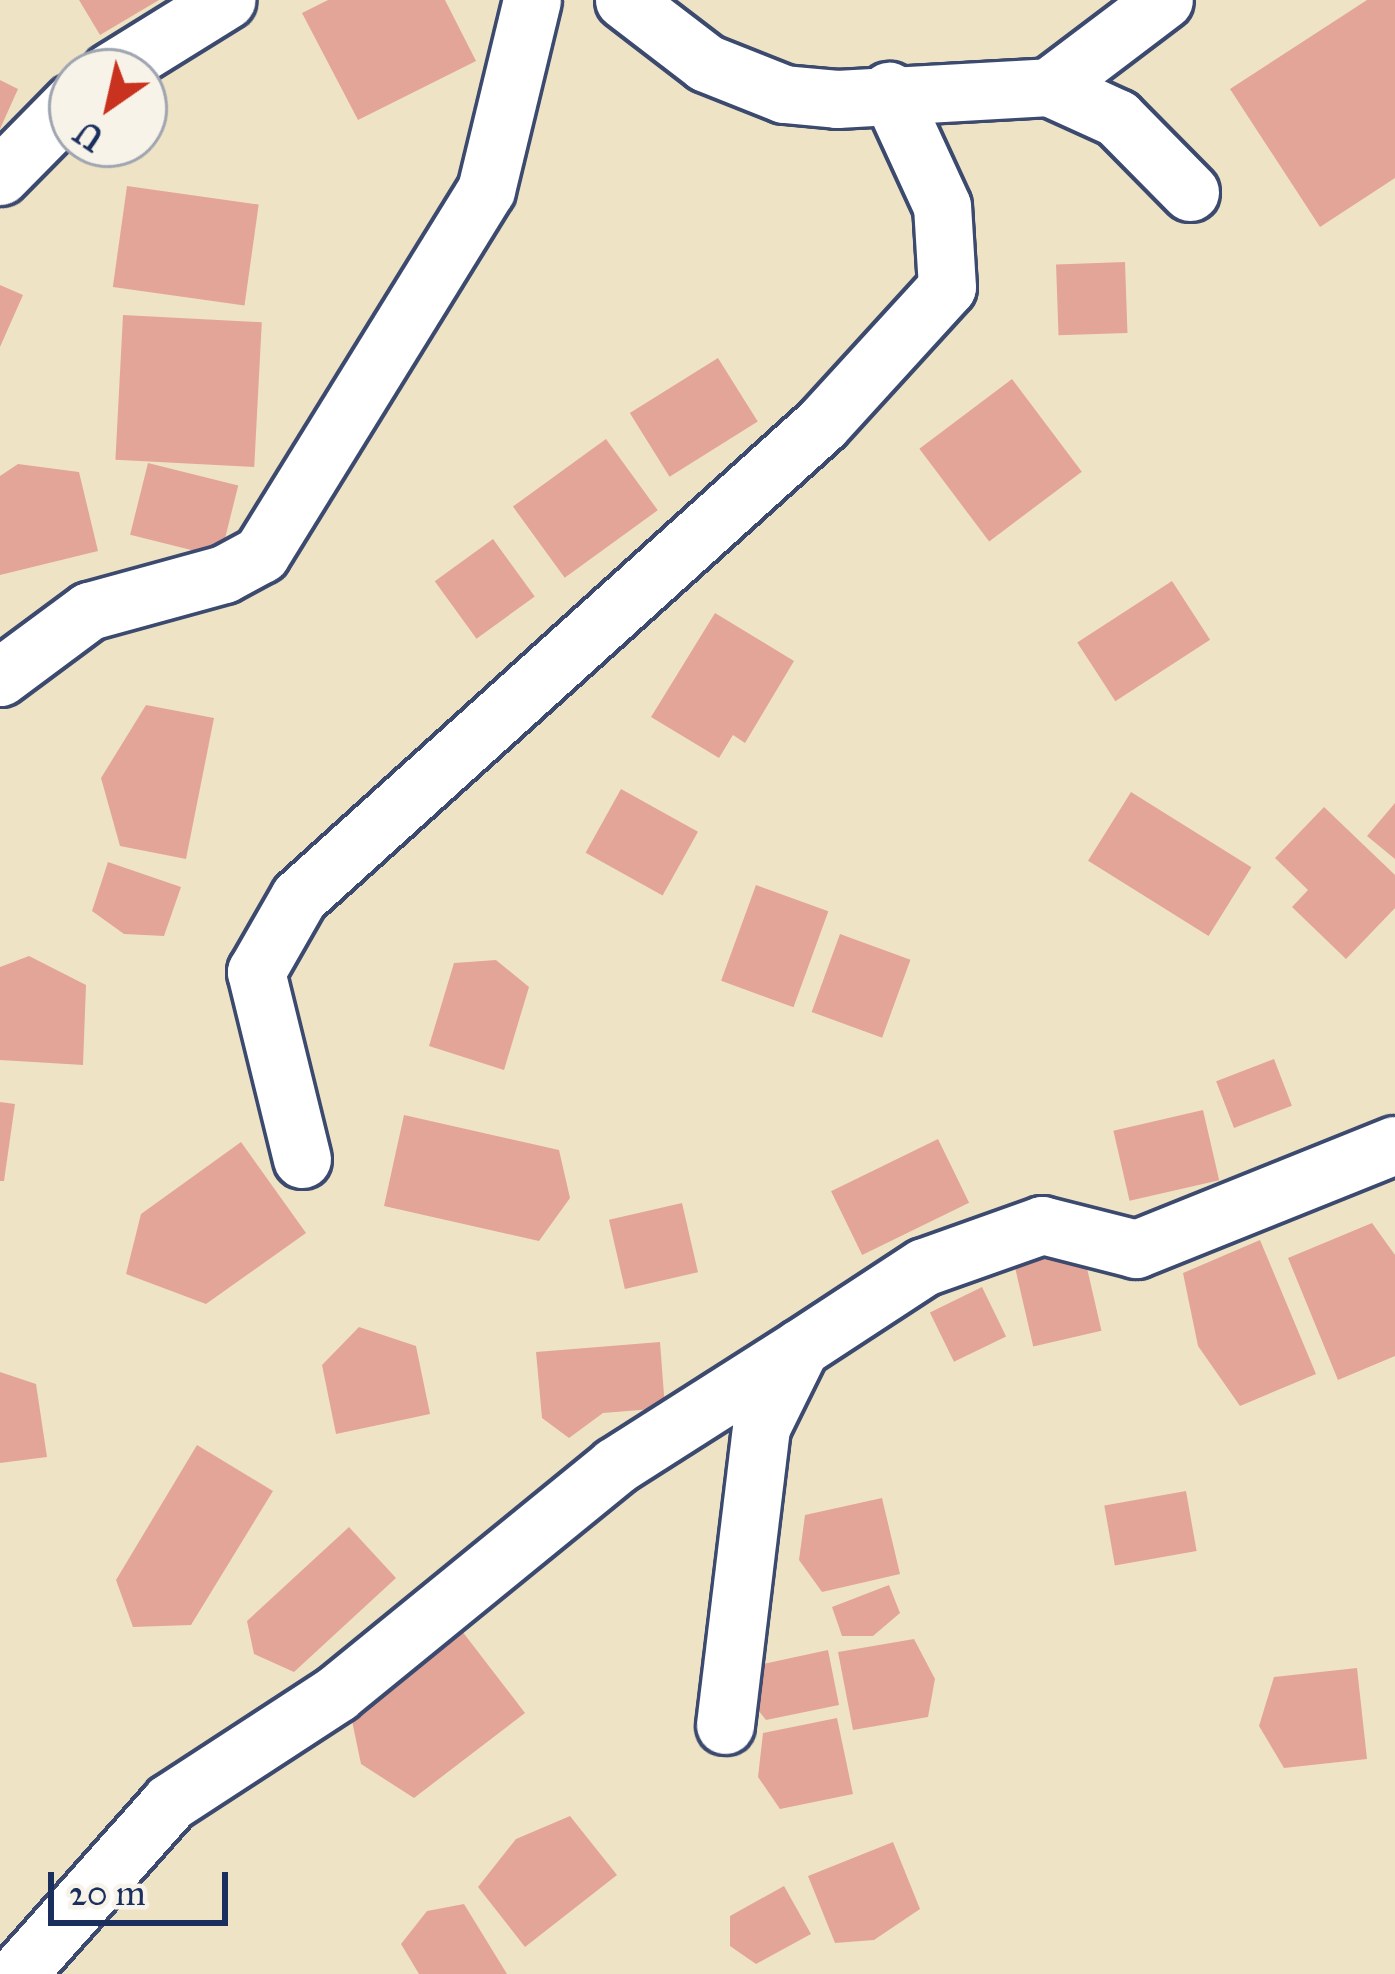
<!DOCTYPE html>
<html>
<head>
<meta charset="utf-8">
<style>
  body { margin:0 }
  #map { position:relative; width:1395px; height:1974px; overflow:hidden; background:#efe3c6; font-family:"IM FELL Great Primer",serif }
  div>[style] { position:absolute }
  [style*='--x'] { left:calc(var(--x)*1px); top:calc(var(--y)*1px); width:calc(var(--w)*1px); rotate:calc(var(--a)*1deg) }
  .building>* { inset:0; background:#e4a599; transform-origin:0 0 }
  .roads { filter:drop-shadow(3px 0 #3b4a6e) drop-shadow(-3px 0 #3b4a6e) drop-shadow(0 3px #3b4a6e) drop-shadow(0 -3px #3b4a6e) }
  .street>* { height:57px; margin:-28.5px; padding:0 28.5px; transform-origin:28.5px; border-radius:28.5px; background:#fff }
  span { translate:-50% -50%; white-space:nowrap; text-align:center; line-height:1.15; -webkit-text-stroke:10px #f7f3e8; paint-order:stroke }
  .north { position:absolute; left:48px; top:48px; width:120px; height:120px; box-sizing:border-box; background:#f7f3e8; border:3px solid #9fa5b1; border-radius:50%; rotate:214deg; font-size:33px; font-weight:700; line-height:48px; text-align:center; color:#1b2f5e }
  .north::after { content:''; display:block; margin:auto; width:42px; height:54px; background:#c8321e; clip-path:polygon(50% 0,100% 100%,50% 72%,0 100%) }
  .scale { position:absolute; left:48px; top:1872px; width:180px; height:54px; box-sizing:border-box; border:6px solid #1b2f5e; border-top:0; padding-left:15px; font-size:36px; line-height:42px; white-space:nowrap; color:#1b2f5e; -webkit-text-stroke:9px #f7f3e8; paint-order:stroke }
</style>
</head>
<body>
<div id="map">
  <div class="building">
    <div style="clip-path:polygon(79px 0,159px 0,100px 35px)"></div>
    <div style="clip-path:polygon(328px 0,445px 0,476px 61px,358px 120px,302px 13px)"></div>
    <div style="clip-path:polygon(1367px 0,1395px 0,1395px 178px,1320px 227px,1230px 89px)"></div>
    <div style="clip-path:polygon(0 80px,18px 89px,0 129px)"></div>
    <div style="left:127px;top:186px;width:133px;height:102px;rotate:8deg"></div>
    <div style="left:1125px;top:262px;width:71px;height:69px;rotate:88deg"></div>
    <div style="clip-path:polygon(0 285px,23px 295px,0 347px)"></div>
    <div style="left:123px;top:315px;width:139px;height:145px;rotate:3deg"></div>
    <div style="left:718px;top:358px;width:75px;height:104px;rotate:58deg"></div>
    <div style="left:1012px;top:379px;width:116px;height:116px;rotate:53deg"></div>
    <div style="left:606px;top:439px;width:88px;height:115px;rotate:54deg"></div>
    <div style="left:148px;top:463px;width:93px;height:74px;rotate:14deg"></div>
    <div style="clip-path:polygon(18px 464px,79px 472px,98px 551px,0 575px,0 476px)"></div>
    <div style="left:493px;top:539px;width:71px;height:72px;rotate:54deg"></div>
    <div style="left:1172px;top:581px;width:70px;height:113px;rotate:57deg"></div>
    <div style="clip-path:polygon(715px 613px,794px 661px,745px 743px,733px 735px,719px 758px,651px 717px)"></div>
    <div style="clip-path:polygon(146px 705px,214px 718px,186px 859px,120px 846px,101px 778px)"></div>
    <div style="left:621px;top:789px;width:88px;height:73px;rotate:29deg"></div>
    <div style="left:1131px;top:792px;width:142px;height:81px;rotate:32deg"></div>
    <div style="clip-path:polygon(1395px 803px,1395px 859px,1367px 836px)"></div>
    <div style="clip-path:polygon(1324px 807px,1395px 875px,1395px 908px,1346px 959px,1292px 907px,1308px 890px,1275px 858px)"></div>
    <div style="clip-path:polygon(108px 862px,181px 887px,164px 936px,124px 934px,92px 911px)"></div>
    <div style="left:756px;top:885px;width:77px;height:102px;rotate:20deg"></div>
    <div style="left:840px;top:934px;width:75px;height:83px;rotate:20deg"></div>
    <div style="clip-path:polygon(29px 956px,86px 985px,83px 1065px,0 1060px,0 967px)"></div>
    <div style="clip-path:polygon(496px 960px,529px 987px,504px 1070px,429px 1046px,454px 963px)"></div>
    <div style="left:1274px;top:1059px;width:50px;height:62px;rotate:69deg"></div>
    <div style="clip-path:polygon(0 1102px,15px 1104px,4px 1181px,0 1181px)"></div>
    <div style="left:1203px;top:1110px;width:72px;height:92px;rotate:77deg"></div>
    <div style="clip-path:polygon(404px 1115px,559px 1150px,570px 1198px,539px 1241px,384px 1206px)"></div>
    <div style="left:938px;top:1139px;width:71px;height:119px;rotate:64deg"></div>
    <div style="clip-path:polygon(241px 1142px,306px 1233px,206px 1304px,126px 1274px,141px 1214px)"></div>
    <div style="left:682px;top:1203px;width:71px;height:75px;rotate:77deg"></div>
    <div style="clip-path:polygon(1372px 1223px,1395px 1255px,1395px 1356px,1338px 1380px,1288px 1258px)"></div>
    <div style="clip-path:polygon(1260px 1240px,1316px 1374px,1240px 1406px,1198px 1346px,1183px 1273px)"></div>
    <div style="left:1081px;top:1242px;width:91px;height:70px;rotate:77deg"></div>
    <div style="left:982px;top:1287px;width:55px;height:58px;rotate:64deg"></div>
    <div style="clip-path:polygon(359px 1327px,416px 1346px,430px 1414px,336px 1434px,322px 1365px)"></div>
    <div style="clip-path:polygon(660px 1342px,665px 1408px,603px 1413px,569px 1438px,542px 1418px,536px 1352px)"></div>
    <div style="clip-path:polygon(0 1372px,36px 1384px,47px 1457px,0 1463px)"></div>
    <div style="clip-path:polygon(197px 1445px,273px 1491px,191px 1625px,133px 1627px,116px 1580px)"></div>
    <div style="left:1186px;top:1491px;width:61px;height:83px;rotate:80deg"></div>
    <div style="clip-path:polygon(882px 1498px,900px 1574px,822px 1592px,799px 1560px,805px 1515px)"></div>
    <div style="clip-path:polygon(349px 1527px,396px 1578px,294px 1672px,254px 1654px,247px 1621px)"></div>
    <div style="clip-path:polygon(889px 1585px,900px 1613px,873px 1636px,842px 1636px,832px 1607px)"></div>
    <div style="clip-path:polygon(462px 1631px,525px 1713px,414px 1798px,361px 1764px,351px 1716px)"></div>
    <div style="clip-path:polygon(914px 1639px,935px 1679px,928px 1717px,853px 1730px,838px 1652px)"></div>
    <div style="clip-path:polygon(828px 1650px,839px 1705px,766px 1720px,749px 1699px,754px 1666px)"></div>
    <div style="clip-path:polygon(1357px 1668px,1367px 1759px,1284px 1768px,1259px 1726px,1274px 1677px)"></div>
    <div style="clip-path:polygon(837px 1718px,853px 1794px,780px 1809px,758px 1777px,763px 1733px)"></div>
    <div style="clip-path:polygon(570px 1816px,617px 1875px,525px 1947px,478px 1887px,516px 1839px)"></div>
    <div style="clip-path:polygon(893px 1842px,920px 1909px,874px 1940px,835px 1943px,808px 1876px)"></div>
    <div style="clip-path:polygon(784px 1886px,811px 1934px,756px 1964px,730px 1946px,730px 1916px)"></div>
    <div style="clip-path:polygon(464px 1904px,507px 1974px,419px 1974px,401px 1944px,427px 1911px)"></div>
  </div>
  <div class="roads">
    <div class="street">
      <div style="--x:624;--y:0;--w:103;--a:37.5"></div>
      <div style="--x:706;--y:63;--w:84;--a:21.7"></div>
      <div style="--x:784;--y:94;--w:53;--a:5.4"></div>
      <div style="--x:837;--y:99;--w:212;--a:-3.2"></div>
      <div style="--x:1049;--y:87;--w:75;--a:24.5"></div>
      <div style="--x:1117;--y:118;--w:104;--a:45.4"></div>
      <div style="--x:110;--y:72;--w:137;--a:-31.8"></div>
      <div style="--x:1049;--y:87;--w:144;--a:-37.1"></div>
      <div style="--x:0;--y:176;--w:103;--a:-45.4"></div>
      <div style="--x:0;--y:677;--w:111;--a:-36.6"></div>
      <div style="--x:89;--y:611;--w:140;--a:-15.3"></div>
      <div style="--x:224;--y:574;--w:42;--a:-28.4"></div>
      <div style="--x:261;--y:554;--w:428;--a:-58.3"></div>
      <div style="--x:486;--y:190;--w:195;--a:-76.4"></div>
      <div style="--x:302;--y:1159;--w:193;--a:-103.8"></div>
      <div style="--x:256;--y:972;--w:86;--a:-60.2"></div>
      <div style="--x:299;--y:897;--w:705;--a:-42.13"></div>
      <div style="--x:822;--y:424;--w:185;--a:-47.6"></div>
      <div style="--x:947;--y:287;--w:81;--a:-93.5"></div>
      <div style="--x:942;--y:206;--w:127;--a:-114.7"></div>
      <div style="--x:725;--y:1725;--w:300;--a:-83.1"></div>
      <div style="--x:761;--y:1427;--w:88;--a:-63.7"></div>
      <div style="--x:800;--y:1348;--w:148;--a:-33.2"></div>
      <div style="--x:924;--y:1267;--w:125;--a:-19.6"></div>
      <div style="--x:1042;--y:1225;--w:97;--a:14.3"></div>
      <div style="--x:1136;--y:1249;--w:279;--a:-21.9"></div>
      <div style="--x:17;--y:1974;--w:230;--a:-48.3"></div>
      <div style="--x:170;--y:1802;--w:199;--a:-33.1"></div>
      <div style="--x:337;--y:1693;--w:359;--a:-39.2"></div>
      <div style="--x:615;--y:1466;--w:219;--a:-32.5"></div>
    </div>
  </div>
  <div class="north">U</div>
  <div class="scale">20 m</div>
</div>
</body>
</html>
